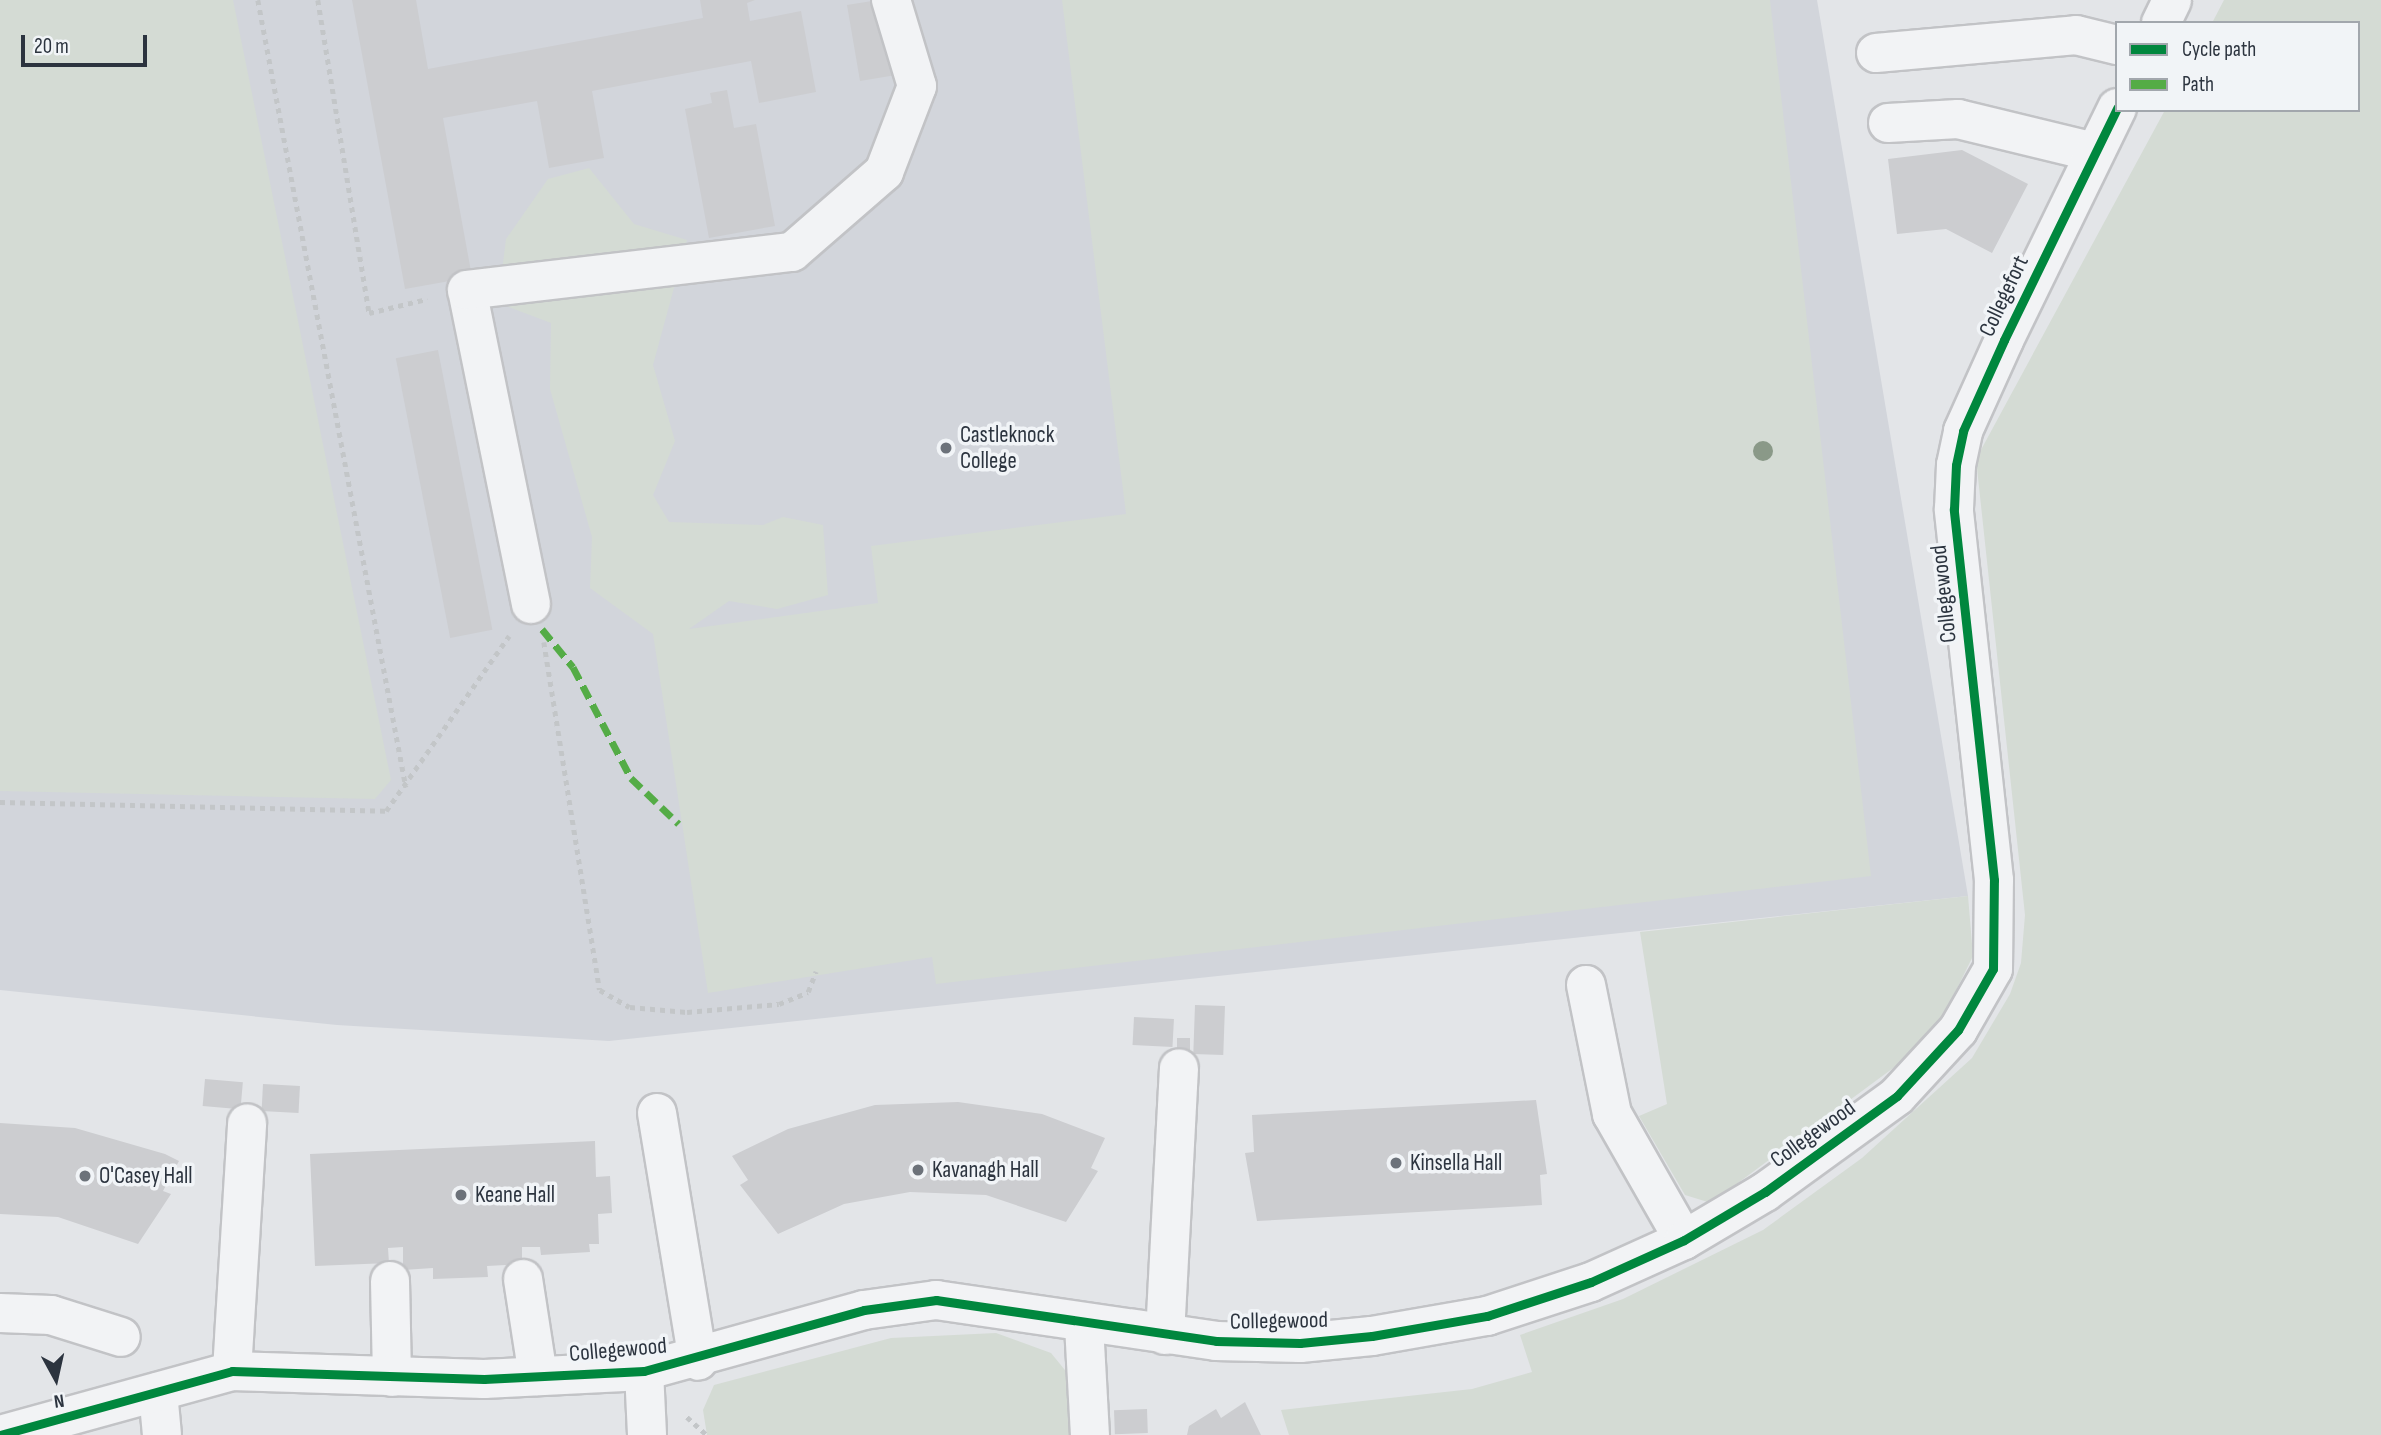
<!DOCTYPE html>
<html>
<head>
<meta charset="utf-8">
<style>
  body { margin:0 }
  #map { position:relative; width:2381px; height:1435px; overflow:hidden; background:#e3e5e8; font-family:"Sofia Sans Condensed",sans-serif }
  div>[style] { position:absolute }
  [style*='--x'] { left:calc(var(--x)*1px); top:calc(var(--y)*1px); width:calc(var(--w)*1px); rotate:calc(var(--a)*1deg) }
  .built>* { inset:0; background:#d2d5db }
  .green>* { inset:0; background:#d4dbd4 }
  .building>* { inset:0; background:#cccdd0; transform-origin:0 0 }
  .path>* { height:4.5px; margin-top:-2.25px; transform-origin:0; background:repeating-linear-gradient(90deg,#c3c6c8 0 5px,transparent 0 10px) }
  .roads { filter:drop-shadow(2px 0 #c2c3c6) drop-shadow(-2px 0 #c2c3c6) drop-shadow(0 2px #c2c3c6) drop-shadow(0 -2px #c2c3c6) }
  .minor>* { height:38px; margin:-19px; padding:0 19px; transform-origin:19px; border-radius:19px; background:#f2f3f5 }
  .quiet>* { height:7px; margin-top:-3.5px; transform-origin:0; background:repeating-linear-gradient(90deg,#54ac46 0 14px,transparent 0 21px) }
  .cycleway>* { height:9px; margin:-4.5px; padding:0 4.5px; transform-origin:4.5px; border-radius:4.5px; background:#00873e }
  .trees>* { width:20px; height:20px; margin:-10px; border-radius:50%; background:#8a9988 }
  .dots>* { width:19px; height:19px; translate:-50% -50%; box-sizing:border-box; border:4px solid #f1f4f7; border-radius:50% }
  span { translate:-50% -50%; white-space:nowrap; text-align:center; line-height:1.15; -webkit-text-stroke:7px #f1f4f7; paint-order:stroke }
  .street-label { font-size:23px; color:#2c343f }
  .poi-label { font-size:23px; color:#2c343f }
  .left { translate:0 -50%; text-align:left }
  .legend { position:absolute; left:2115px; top:21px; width:245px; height:91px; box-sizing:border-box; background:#f1f4f7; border:2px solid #a2a7ad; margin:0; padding:9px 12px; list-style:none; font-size:21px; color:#2c343f }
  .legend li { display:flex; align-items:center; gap:14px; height:35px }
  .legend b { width:35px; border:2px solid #a2a7ad }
  .north { position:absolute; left:21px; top:1344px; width:70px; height:70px; -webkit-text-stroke:5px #f1f4f7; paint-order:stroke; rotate:172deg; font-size:19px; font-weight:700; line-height:28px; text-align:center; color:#2c343f }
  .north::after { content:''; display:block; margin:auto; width:24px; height:32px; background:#2c343f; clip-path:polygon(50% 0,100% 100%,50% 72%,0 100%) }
  .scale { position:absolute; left:21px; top:35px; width:126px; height:32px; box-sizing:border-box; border:4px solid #2c343f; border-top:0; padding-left:9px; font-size:21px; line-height:24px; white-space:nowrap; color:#2c343f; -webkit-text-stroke:5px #f1f4f7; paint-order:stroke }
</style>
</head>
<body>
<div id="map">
  <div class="built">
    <div style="clip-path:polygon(0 0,1817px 0,1968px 896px,609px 1041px,337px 1025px,0 990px)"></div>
  </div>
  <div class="green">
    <div style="clip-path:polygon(0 0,233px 0,391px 780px,375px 799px,0 791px)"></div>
    <div style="clip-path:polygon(1062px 0,1770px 0,1871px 876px,936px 984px,932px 957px,708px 993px,653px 634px,590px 588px,592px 537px,550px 389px,551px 323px,498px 303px,506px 239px,548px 179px,589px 168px,634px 224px,687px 240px,653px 365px,675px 441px,653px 495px,669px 522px,763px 525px,783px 517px,823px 525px,828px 595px,777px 609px,729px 601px,689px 629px,878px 603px,871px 546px,1126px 514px)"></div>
    <div style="clip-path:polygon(2224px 0,2381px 0,2381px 1435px,1289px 1435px,1281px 1410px,1472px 1389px,1532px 1372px,1520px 1335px,1623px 1299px,1763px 1230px,1862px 1158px,1972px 1058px,2010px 994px,2021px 963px,2025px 915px,1976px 459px,2165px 110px,2358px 110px,2358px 23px,2212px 23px)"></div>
    <div style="clip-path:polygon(1968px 896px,1973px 956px,1942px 1019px,1908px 1057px,1711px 1203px,1685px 1195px,1639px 1116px,1667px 1104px,1640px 932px)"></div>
    <div style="clip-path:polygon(996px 1333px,1051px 1353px,1069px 1375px,1074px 1435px,707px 1435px,703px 1410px,714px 1385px,891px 1338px)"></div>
  </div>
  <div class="building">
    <div style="clip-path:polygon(352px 0,416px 0,428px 69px,703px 18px,700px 0,755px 0,747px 3px,750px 21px,801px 11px,816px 92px,759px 103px,751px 61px,592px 91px,604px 158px,549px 168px,537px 101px,443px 118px,472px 277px,405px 289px)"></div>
    <div style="clip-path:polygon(878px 0,896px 75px,860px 81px,847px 5px)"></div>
    <div style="clip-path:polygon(727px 90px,734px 128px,756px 124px,775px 226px,709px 238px,685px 109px,712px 103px,710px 93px)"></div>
    <div style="clip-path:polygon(1962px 150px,2028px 184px,1992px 253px,1946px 229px,1897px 234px,1888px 159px)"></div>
    <div style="left:438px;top:350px;width:285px;height:43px;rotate:79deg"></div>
    <div style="left:1195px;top:1005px;width:30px;height:49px;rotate:2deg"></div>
    <div style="left:1134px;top:1017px;width:40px;height:28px;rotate:3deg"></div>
    <div style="left:1177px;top:1038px;width:13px;height:13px"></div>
    <div style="left:205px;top:1079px;width:38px;height:27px;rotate:5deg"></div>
    <div style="left:263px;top:1084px;width:37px;height:27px;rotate:3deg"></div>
    <div style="clip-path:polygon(1536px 1100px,1547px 1174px,1540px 1175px,1542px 1205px,1257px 1221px,1245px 1153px,1254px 1152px,1252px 1115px)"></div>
    <div style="clip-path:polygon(958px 1102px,1042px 1114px,1105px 1138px,1091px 1168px,1098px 1171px,1066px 1222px,986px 1195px,910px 1192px,844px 1204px,778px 1234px,740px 1185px,748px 1180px,732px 1156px,788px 1129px,875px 1105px)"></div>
    <div style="clip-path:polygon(0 1123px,75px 1128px,165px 1154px,179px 1161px,163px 1191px,171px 1194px,138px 1244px,58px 1217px,0 1214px)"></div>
    <div style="clip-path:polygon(595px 1141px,596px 1177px,610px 1176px,612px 1213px,598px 1214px,599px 1244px,589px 1244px,590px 1252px,541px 1255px,540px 1247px,522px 1247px,522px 1264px,487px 1266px,488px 1277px,433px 1279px,433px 1268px,403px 1270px,403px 1247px,388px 1248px,389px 1263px,315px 1266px,310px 1154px)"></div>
    <div style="clip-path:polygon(1245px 1402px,1261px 1435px,1187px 1435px,1189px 1426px,1216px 1409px,1221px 1418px)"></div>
    <div style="left:1147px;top:1409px;width:24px;height:33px;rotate:88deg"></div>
  </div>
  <div class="path">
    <div style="--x:258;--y:0;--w:801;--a:79.35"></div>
    <div style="--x:318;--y:0;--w:317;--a:80.7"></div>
    <div style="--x:369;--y:313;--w:60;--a:-13.6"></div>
    <div style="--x:544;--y:642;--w:352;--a:80.9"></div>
    <div style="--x:600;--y:990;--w:34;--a:30"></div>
    <div style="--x:630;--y:1007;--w:57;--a:5"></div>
    <div style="--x:687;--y:1012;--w:92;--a:-5"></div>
    <div style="--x:779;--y:1004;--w:31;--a:-22"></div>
    <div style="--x:808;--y:992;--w:22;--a:-69"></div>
    <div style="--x:0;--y:802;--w:386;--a:1.3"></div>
    <div style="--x:386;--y:811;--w:214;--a:-54.9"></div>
    <div style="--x:687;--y:1417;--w:27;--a:42"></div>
  </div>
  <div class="roads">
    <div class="minor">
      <div style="--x:2161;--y:23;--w:25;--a:-64"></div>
      <div style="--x:1876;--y:53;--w:201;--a:-5.1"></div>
      <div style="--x:2076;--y:35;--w:42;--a:13.7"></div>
      <div style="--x:1888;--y:123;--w:70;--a:-3.3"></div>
      <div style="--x:1958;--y:119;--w:140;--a:13.6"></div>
      <div style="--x:531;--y:604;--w:320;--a:-101.5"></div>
      <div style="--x:467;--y:290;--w:327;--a:-6.7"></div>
      <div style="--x:792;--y:252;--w:122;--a:-41"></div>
      <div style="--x:884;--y:172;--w:92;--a:-69"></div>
      <div style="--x:917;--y:86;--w:90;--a:-106.8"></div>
      <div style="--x:1586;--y:985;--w:132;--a:78.6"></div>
      <div style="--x:1612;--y:1114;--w:145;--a:60.3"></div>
      <div style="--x:657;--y:1113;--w:251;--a:80.6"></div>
      <div style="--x:523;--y:1279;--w:98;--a:81.2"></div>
      <div style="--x:390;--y:1281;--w:96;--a:88.8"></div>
      <div style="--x:0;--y:1313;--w:51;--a:2.2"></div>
      <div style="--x:51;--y:1315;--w:73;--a:17.4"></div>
      <div style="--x:1084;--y:1325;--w:110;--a:86.9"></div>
      <div style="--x:1165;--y:1335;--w:267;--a:-87"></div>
      <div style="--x:232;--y:1371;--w:248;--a:-86.5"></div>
      <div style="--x:644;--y:1371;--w:64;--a:87.3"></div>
      <div style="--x:158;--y:1392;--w:43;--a:84.7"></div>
      <div style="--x:0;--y:1435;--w:241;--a:-15.4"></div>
      <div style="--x:232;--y:1371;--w:252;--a:1.8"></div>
      <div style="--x:484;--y:1379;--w:160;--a:-2.9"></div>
      <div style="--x:644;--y:1371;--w:228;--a:-15.5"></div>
      <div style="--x:864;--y:1310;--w:73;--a:-7.9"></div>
      <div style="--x:936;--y:1300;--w:283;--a:8.3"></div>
      <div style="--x:1216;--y:1341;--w:84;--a:1.4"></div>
      <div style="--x:1300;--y:1343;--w:72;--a:-5.6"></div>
      <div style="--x:1372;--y:1336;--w:117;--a:-9.9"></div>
      <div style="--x:1487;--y:1316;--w:109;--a:-18.1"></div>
      <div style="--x:1591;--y:1282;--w:102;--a:-24.3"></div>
      <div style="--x:1684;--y:1240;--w:94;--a:-30.7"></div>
      <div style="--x:1765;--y:1192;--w:163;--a:-36"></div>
      <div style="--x:1897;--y:1096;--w:90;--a:-47.3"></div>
      <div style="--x:1958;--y:1030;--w:70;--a:-60.2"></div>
      <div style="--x:1993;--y:969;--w:89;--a:-89.4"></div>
      <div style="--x:1994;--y:880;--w:373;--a:-96.2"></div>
      <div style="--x:1954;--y:509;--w:44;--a:-87.4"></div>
      <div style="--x:1956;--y:465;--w:35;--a:-78"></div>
      <div style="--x:1963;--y:431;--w:100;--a:-65.7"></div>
      <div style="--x:2004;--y:340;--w:258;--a:-64"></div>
    </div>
  </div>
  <div class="quiet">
    <div style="--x:542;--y:629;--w:49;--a:50.8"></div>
    <div style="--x:573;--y:667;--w:125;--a:62.4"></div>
    <div style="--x:631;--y:778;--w:66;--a:43.8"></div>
  </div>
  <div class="cycleway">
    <div style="--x:0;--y:1435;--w:241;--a:-15.4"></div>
    <div style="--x:232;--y:1371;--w:252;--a:1.8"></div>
    <div style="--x:484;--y:1379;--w:160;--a:-2.9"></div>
    <div style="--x:644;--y:1371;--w:228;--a:-15.5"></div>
    <div style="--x:864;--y:1310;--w:73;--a:-7.9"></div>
    <div style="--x:936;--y:1300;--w:283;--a:8.3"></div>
    <div style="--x:1216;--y:1341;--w:84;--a:1.4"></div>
    <div style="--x:1300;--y:1343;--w:72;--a:-5.6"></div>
    <div style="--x:1372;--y:1336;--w:117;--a:-9.9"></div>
    <div style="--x:1487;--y:1316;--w:109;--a:-18.1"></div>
    <div style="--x:1591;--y:1282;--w:102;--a:-24.3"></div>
    <div style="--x:1684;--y:1240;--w:94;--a:-30.7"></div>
    <div style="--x:1765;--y:1192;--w:163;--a:-36"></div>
    <div style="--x:1897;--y:1096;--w:90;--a:-47.3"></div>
    <div style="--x:1958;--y:1030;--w:70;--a:-60.2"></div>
    <div style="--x:1993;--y:969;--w:89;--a:-89.4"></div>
    <div style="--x:1994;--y:880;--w:373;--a:-96.2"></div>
    <div style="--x:1954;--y:509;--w:44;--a:-87.4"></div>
    <div style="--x:1956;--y:465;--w:35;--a:-78"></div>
    <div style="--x:1963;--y:431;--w:100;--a:-65.7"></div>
    <div style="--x:2004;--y:340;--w:258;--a:-64"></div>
  </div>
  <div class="trees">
    <div style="left:1763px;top:451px"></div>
  </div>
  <div class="dots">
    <div style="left:946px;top:448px;background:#6c727a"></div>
    <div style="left:1396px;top:1163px;background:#6c727a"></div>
    <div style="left:918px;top:1170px;background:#6c727a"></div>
    <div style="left:85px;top:1176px;background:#6c727a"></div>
    <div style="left:461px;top:1195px;background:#6c727a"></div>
  </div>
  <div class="street-label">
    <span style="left:2004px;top:296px;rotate:-65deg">Collegefort</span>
    <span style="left:1944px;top:594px;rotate:-96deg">Collegewood</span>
    <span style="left:1813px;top:1134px;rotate:-36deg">Collegewood</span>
    <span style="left:1279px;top:1321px;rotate:-1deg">Collegewood</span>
    <span style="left:618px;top:1350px;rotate:-5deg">Collegewood</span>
  </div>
  <div class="poi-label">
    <span class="left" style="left:960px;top:448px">Castleknock<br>College</span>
    <span class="left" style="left:1410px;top:1163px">Kinsella Hall</span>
    <span class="left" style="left:932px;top:1170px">Kavanagh Hall</span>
    <span class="left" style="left:99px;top:1176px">O'Casey Hall</span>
    <span class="left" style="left:475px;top:1195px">Keane Hall</span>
  </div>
  <ul class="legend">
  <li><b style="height:9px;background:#00873e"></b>Cycle path</li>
  <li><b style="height:9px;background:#54ac46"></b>Path</li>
  </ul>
  <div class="north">N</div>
  <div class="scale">20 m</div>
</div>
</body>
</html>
